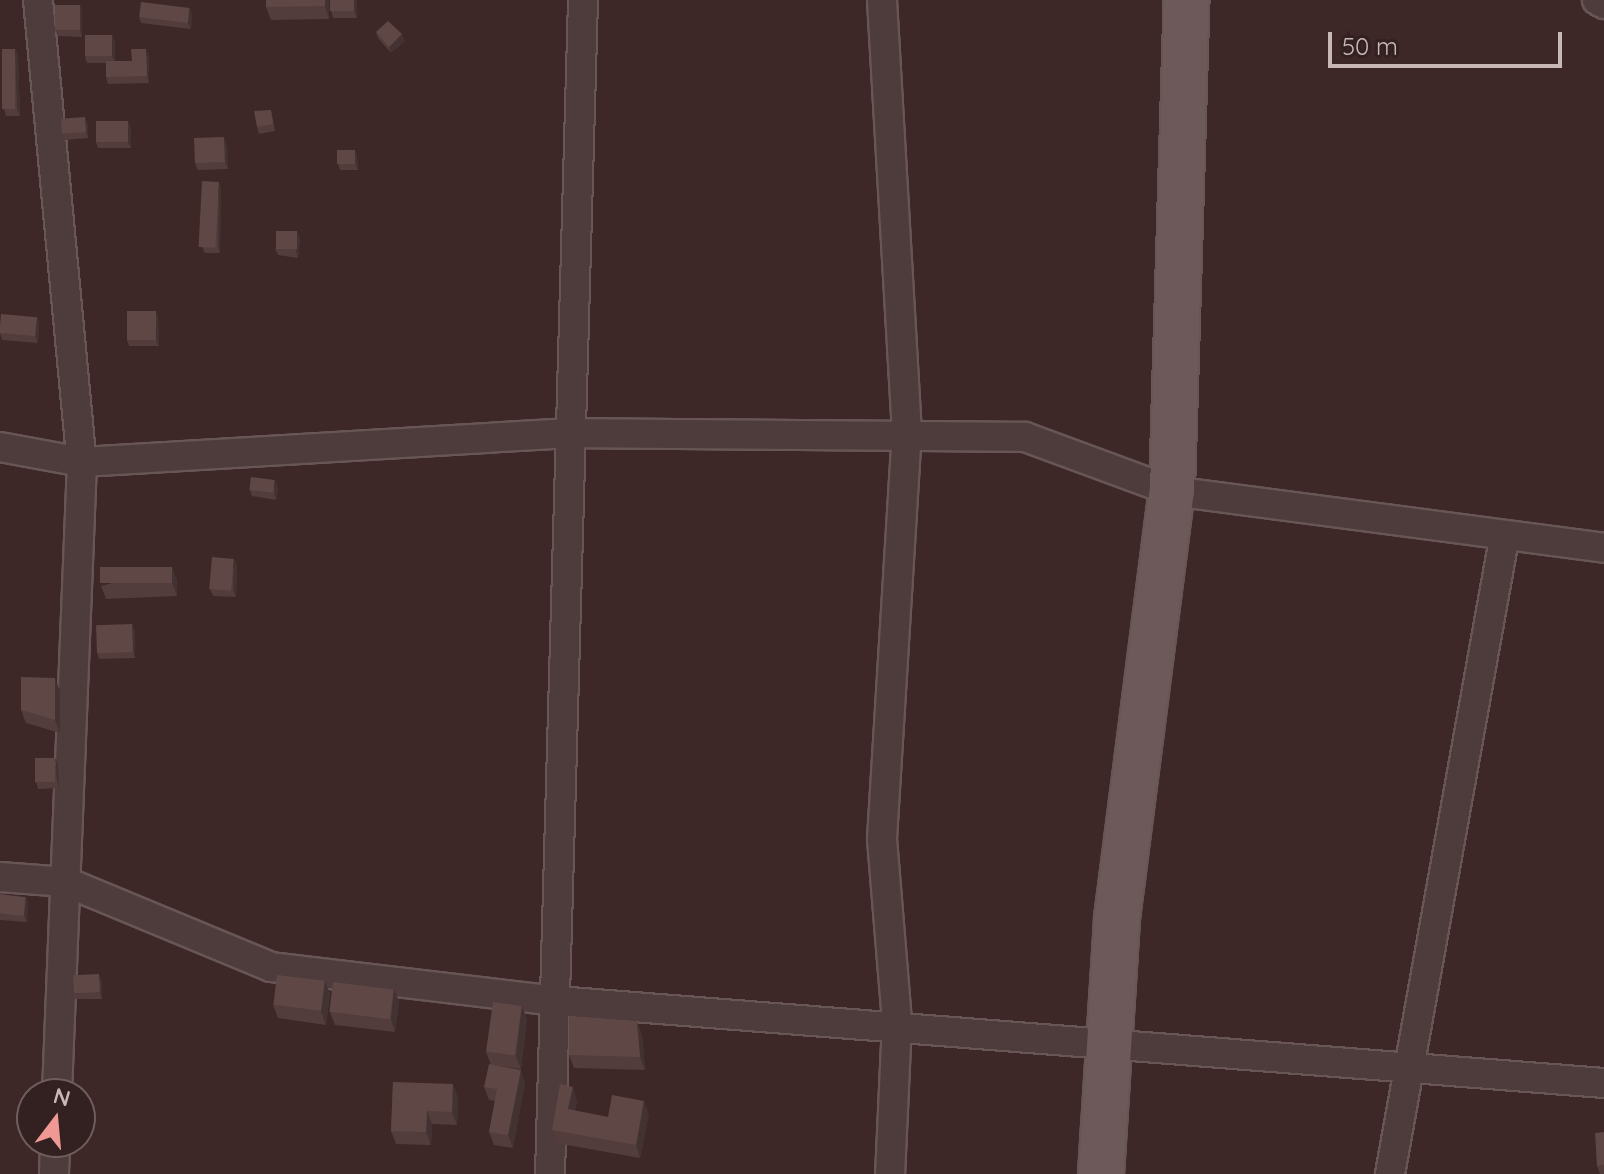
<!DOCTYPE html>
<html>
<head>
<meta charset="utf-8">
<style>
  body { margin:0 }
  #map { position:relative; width:1604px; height:1174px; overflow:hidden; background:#3d2727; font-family:Quicksand,sans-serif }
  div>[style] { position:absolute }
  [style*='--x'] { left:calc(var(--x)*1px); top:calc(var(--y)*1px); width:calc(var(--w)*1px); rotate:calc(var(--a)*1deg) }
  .roads { filter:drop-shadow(2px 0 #685656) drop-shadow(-2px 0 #685656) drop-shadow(0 2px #685656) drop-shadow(0 -2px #685656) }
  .minor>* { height:28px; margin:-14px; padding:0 14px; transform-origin:14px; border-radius:14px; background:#4e3b3b }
  .primary>* { height:44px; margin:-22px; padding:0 22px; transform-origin:22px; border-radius:22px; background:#6d5959 }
  .wall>* { inset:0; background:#523d3c }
  .shaded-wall>* { inset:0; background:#423231 }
  .building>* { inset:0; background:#5f4746; transform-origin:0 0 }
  span { translate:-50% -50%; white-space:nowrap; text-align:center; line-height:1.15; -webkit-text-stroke:6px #332020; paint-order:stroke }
  .north { position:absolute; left:16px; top:1078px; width:80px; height:80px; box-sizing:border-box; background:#332020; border:2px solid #6f5d5c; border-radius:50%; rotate:16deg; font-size:22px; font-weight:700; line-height:32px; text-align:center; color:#c8b8b7 }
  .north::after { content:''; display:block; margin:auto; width:28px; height:36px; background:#f09994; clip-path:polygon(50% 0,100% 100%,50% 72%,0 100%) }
  .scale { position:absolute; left:1328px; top:32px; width:234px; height:36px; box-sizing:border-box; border:4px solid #c8b8b7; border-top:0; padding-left:10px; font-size:24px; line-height:28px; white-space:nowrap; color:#c8b8b7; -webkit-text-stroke:6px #332020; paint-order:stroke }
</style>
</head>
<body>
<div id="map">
  <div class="roads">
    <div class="minor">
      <div style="--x:38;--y:0;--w:464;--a:84.6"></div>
      <div style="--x:82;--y:462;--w:632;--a:92.27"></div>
      <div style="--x:882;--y:0;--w:431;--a:86.7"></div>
      <div style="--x:907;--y:430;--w:410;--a:93.5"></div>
      <div style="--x:882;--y:839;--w:184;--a:85.3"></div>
      <div style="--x:897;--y:1022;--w:152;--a:92.6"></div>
      <div style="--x:1597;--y:0;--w:8;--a:30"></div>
      <div style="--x:0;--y:447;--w:83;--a:10.4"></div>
      <div style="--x:82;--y:462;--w:490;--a:-3.4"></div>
      <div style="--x:571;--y:433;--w:454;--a:0.5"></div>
      <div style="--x:1025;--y:437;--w:157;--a:20.2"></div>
      <div style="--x:1172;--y:491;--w:436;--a:7.5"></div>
      <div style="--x:0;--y:877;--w:66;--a:4.3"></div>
      <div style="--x:66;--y:882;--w:222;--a:22.5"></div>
      <div style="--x:271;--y:967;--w:288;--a:6.8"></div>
      <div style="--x:557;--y:1001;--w:1050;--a:4.48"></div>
      <div style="--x:54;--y:1174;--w:32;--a:-88"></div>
      <div style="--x:550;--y:1174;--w:1174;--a:-88.39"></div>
      <div style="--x:1390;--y:1174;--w:645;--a:-79.82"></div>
    </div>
    <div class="primary">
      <div style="--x:1101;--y:1174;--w:256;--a:-86.4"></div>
      <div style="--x:1117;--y:918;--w:431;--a:-82.7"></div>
      <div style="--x:1172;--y:491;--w:491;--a:-88.3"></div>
    </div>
  </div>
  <div class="wall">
    <div style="clip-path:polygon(266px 0,329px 0,329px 19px,271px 20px,266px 7px)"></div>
    <div style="clip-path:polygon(357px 0,357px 18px,333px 18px,331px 11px)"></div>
    <div style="clip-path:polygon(80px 5px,82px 12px,82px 37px,58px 36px,55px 30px)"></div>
    <div style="clip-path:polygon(192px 14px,191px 29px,141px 23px,139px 17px)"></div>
    <div style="clip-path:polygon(376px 32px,405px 41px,391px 53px,378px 38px)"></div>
    <div style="clip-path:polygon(112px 35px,115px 42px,115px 61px,132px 61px,149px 56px,149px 83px,108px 84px,106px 77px,106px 63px,87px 63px,85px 57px)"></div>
    <div style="clip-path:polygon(15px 49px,18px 55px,20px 116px,6px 116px,4px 109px)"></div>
    <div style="clip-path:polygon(271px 110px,275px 131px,259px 134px,257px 127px)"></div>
    <div style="clip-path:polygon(128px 121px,131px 128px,131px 148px,98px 148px,96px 142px)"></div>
    <div style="clip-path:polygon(88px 124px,88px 138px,64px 140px,62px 133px)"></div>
    <div style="clip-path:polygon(227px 144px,228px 169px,198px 170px,195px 164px)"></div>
    <div style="clip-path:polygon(355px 150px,357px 156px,358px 170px,340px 170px,338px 164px)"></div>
    <div style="clip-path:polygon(221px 188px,220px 253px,205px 253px,202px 247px)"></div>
    <div style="clip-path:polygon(300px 237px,298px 258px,278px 255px,275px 249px)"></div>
    <div style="clip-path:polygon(37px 317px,39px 324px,38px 343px,2px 340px,0 333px)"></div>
    <div style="clip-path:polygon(158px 317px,159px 346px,129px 346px,127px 340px)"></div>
    <div style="clip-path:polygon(278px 487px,276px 500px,252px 496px,250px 490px)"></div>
    <div style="clip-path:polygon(237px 565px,236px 597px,213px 596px,210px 589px)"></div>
    <div style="clip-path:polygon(172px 567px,177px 580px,177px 596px,106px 599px,101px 586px)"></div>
    <div style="clip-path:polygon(132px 624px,135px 631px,135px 658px,99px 659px,97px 652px)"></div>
    <div style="clip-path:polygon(60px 691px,60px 733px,26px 723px,21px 710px)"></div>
    <div style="clip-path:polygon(58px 764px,59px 788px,38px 789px,36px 782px)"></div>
    <div style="clip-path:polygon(0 894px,28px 903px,27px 922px,0 920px)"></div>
    <div style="clip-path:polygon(102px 981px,102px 999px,75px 999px,73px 992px)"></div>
    <div style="clip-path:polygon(325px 981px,330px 994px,326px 1025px,278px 1018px,273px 1005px)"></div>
    <div style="clip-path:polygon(394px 989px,399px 1002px,395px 1032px,335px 1025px,330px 1012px)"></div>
    <div style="clip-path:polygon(522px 1006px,527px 1019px,521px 1069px,492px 1065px,525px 1083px,513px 1148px,494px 1145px,489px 1132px,495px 1101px,489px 1100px,484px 1087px,491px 1065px,486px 1052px)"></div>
    <div style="clip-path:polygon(642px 1034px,645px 1070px,574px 1068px,569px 1055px)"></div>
    <div style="clip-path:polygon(393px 1082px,458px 1097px,457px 1125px,432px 1124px,431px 1145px,396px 1144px,391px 1131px)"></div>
    <div style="clip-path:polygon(577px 1100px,575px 1111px,608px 1117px,649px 1114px,640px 1158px,556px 1143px,552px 1130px)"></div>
    <div style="clip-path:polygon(1604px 1132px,1604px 1174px,1600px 1174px,1597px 1166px)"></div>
  </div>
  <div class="shaded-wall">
    <div style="clip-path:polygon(325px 0,329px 0,329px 19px,325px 6px)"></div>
    <div style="clip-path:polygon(354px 0,357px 0,357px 18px,354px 11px)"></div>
    <div style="clip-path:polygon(80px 5px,82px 12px,82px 37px,80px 30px)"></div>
    <div style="clip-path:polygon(190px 8px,192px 14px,191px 29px,188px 23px)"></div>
    <div style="clip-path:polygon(402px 34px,405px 41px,391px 53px,389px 47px)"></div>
    <div style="clip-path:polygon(112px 35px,115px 42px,115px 63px,112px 56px)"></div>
    <div style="clip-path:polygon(15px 49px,18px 55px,20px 116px,17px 109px)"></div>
    <div style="clip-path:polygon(146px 49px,149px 56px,149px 83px,147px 76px)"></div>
    <div style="clip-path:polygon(85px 117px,88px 124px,88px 138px,86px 132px)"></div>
    <div style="clip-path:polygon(128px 121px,131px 128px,131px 148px,128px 142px)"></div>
    <div style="clip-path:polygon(224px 137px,227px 144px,228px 169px,225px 162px)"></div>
    <div style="clip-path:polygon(355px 150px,357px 156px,358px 170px,355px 163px)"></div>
    <div style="clip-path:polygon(219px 182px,221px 188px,220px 253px,218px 247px)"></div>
    <div style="clip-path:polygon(297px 231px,300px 237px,298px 258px,296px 251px)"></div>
    <div style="clip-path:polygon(156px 311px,158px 317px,159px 346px,156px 340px)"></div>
    <div style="clip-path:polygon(37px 317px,39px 324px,38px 343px,35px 336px)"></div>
    <div style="clip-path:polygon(275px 480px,278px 487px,276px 500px,274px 493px)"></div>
    <div style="clip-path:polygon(234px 559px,237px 565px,236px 597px,233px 590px)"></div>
    <div style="clip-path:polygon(172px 567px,177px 580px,177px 596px,172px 583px)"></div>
    <div style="clip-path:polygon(132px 624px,135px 631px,135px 658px,133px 652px)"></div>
    <div style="clip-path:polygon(55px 678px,60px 691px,60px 733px,55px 720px)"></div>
    <div style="clip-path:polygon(55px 758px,58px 764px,59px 788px,57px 781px)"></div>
    <div style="clip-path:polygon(26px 897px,28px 903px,27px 922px,24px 915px)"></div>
    <div style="clip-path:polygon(99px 974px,102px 981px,102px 999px,100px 992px)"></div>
    <div style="clip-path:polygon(325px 981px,330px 994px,326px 1025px,321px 1012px)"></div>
    <div style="clip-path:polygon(394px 989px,399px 1002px,395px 1032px,391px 1019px)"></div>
    <div style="clip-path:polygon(522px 1006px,527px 1019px,521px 1069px,516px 1056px)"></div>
    <div style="clip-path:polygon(637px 1021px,642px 1034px,645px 1070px,640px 1057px)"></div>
    <div style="clip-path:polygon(521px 1070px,525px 1083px,513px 1148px,508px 1135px)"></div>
    <div style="clip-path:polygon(453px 1084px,458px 1097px,457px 1125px,452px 1112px)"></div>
    <div style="clip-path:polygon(573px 1087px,577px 1100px,573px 1122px,568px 1109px)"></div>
    <div style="clip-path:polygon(644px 1101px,649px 1114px,640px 1158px,636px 1145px)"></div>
    <div style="clip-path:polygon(427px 1111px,432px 1124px,431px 1145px,426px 1132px)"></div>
  </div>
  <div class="building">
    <div style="clip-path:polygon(266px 0,325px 0,325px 6px,266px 7px)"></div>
    <div style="left:330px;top:0;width:24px;height:11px"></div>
    <div style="left:141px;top:2px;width:49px;height:15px;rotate:7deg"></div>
    <div style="left:55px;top:5px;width:25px;height:25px"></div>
    <div style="clip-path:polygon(388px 21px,402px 34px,389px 47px,376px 32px)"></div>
    <div style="left:112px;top:35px;width:21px;height:27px;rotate:90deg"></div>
    <div style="left:2px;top:49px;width:13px;height:60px"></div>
    <div style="clip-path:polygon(131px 49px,146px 49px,147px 76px,106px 77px,106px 61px,132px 61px)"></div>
    <div style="clip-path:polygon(271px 110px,273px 124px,257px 127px,254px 111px)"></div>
    <div style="left:85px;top:117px;width:15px;height:24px;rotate:86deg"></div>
    <div style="left:96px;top:121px;width:32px;height:21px"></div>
    <div style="left:224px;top:137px;width:25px;height:30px;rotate:88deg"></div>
    <div style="left:337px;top:150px;width:18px;height:14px"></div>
    <div style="left:202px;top:181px;width:17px;height:66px;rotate:3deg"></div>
    <div style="left:276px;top:231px;width:21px;height:18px"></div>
    <div style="left:127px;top:311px;width:29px;height:29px"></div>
    <div style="left:1px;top:314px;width:36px;height:19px;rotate:5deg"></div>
    <div style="left:251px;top:477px;width:24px;height:13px;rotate:7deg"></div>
    <div style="left:212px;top:557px;width:22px;height:32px;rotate:5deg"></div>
    <div style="left:172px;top:567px;width:16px;height:72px;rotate:90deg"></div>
    <div style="left:132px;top:624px;width:28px;height:36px;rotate:88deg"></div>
    <div style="clip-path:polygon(21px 677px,55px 678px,55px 720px,21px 710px)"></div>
    <div style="left:35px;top:758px;width:20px;height:24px"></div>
    <div style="left:0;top:894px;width:26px;height:19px;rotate:7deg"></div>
    <div style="left:99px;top:974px;width:18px;height:26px;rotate:87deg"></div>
    <div style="left:277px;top:975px;width:48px;height:30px;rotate:7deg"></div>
    <div style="left:333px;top:982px;width:61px;height:30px;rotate:7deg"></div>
    <div style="left:493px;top:1002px;width:29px;height:50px;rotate:8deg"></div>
    <div style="clip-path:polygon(569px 1016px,637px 1021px,640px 1057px,569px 1055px)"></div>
    <div style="clip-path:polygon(489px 1064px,521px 1070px,508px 1135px,489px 1132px,497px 1089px,484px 1087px)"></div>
    <div style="clip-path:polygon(393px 1082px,453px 1084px,452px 1112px,427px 1111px,426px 1132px,391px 1131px)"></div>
    <div style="clip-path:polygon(560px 1084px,573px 1087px,568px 1109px,608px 1117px,612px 1095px,644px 1101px,636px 1145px,552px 1130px)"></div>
    <div style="clip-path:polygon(1604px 1132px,1604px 1165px,1597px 1166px,1595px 1133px)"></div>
  </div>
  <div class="north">N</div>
  <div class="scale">50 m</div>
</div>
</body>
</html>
